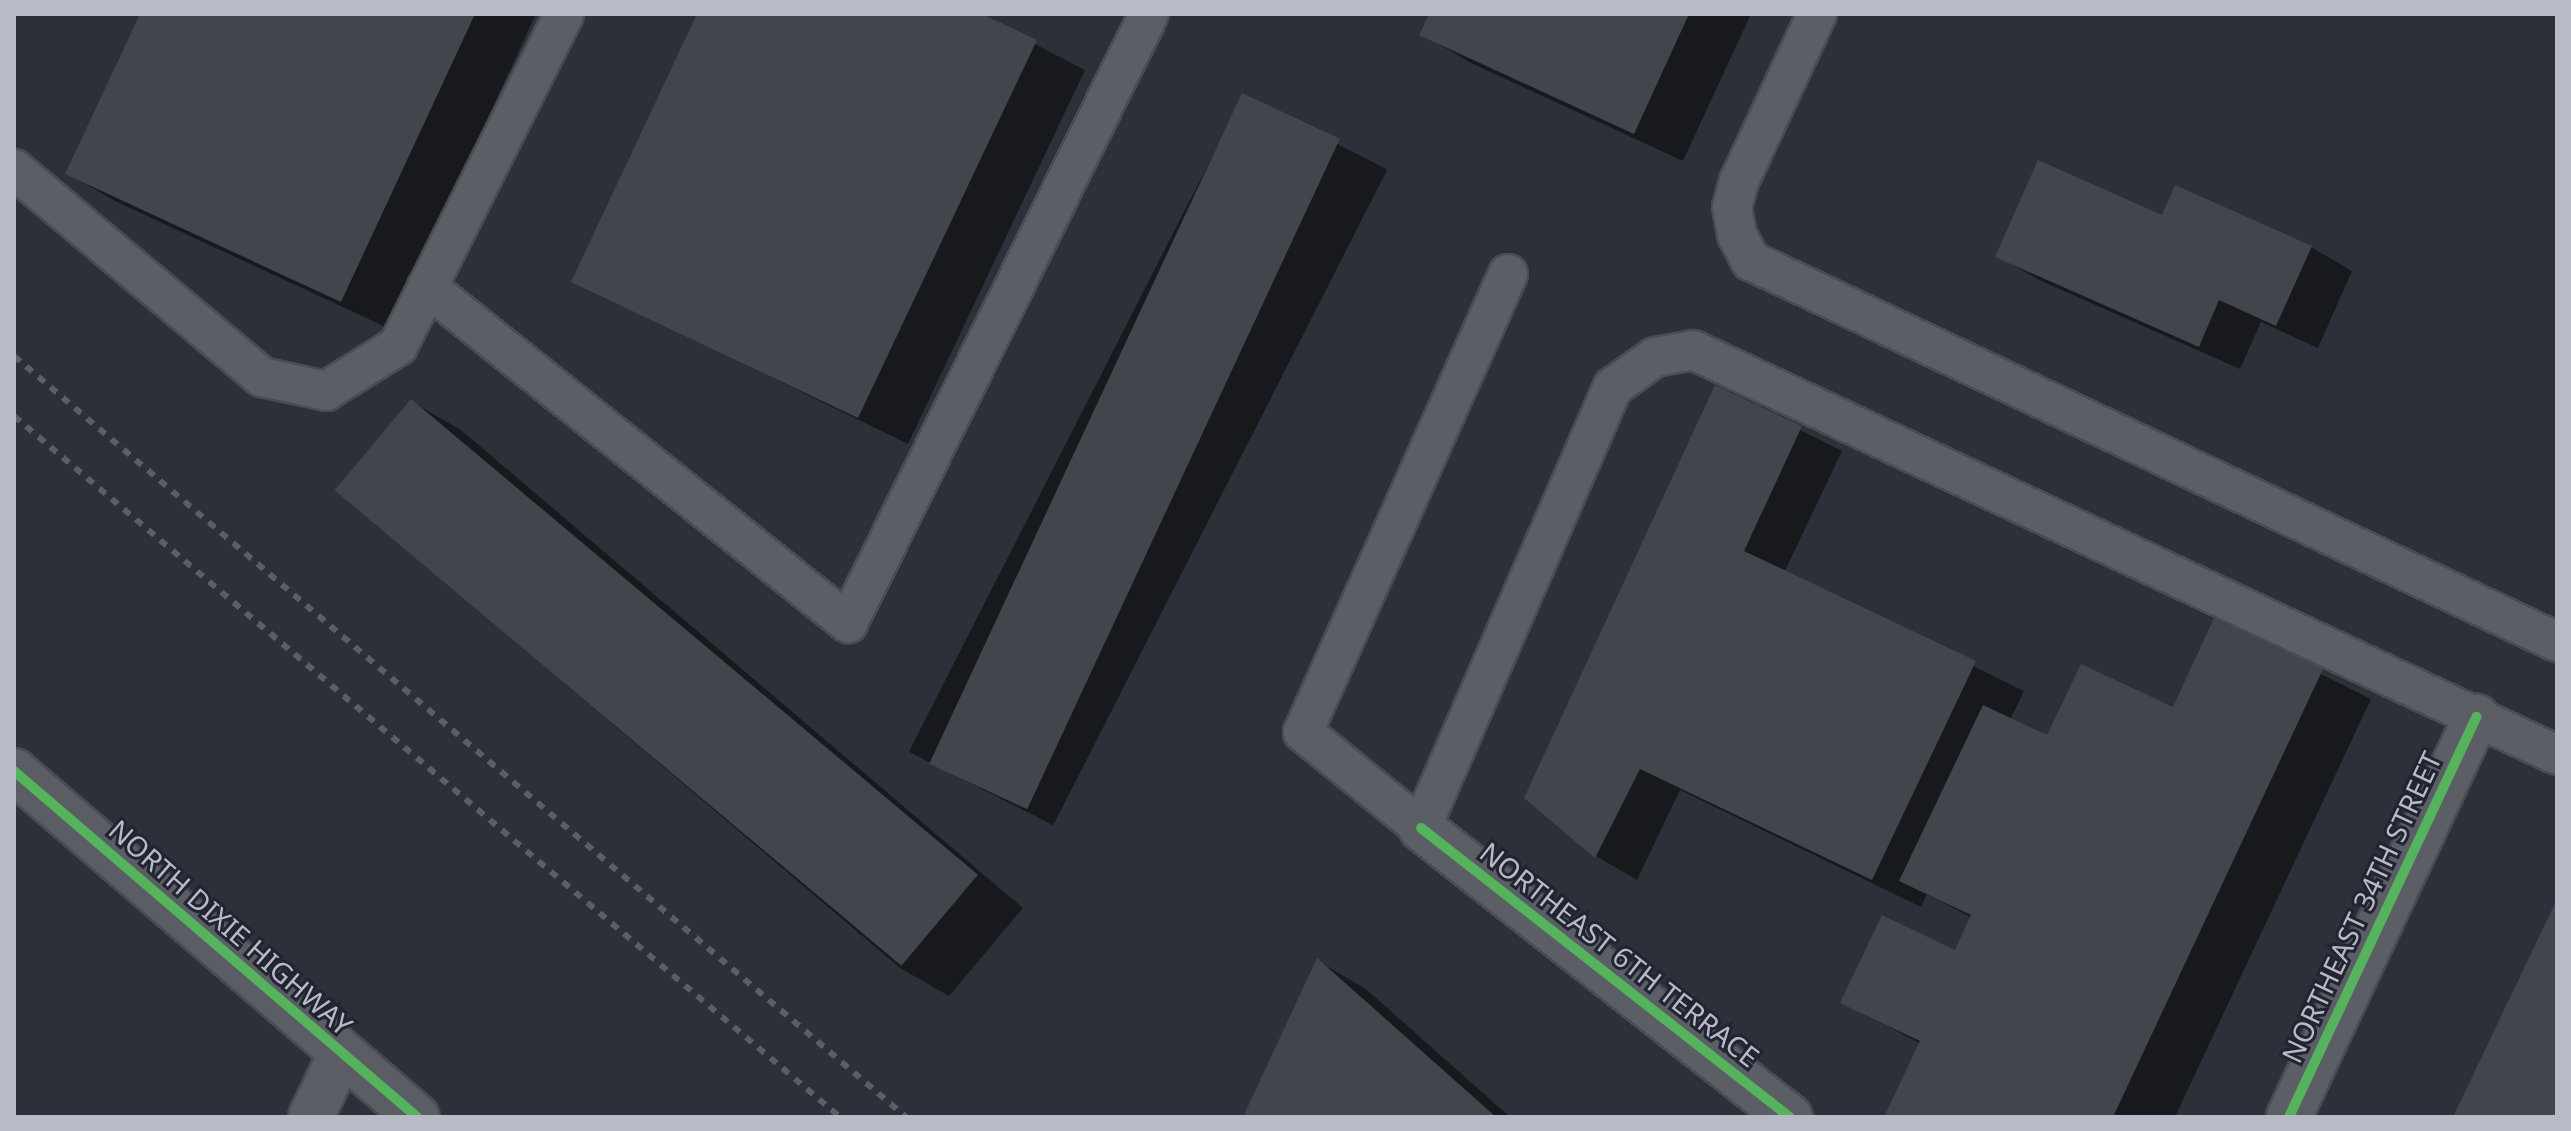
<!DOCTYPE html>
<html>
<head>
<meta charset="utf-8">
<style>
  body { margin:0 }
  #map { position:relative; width:2571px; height:1131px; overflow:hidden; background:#2c3038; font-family:"Noto Sans",sans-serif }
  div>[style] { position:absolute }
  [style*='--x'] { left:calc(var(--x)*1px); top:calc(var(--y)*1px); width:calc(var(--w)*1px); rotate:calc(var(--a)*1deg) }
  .shadow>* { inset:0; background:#0007; transform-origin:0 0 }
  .building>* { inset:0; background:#43454c; transform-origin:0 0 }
  .roads { filter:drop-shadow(2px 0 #4a4c52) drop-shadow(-2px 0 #4a4c52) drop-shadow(0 2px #4a4c52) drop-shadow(0 -2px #4a4c52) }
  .service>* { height:38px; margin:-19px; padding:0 19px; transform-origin:19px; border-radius:19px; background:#5c5e65 }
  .minor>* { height:44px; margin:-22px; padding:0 22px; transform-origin:22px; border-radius:22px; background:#5c5e65 }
  .secondary>* { height:44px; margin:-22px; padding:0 22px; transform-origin:22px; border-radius:22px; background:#5a5d64 }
  .rail>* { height:6px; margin-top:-3px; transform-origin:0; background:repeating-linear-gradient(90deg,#5b5e64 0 8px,transparent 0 16px) }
  .cycleway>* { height:10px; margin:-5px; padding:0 5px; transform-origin:5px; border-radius:5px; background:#56b35d }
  span { translate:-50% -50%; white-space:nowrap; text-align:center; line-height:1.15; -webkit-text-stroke:6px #202531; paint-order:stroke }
  .street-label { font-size:28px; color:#b8bbc7 }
  .frame { position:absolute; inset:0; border:16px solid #b8bbc7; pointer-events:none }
</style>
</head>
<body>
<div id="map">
  <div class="shadow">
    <div style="clip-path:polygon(142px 14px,536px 14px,390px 329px,117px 202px,68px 174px)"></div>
    <div style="clip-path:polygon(699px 14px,977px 14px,1085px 70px,908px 444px,574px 281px)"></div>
    <div style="clip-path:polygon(1431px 14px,1751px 14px,1683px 161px,1471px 63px,1422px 34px)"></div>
    <div style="left:1243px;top:96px;width:162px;height:736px;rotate:27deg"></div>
    <div style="clip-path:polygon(2163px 218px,2311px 247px,2352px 271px,2318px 348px,2261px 322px,2240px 369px,2039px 280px,1998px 256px)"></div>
    <div style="clip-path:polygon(1716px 388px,1842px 451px,1784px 573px,2024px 691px,2010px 720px,2048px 738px,2174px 709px,2215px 621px,2371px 699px,2175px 1117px,1893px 1117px,1888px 1114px,1921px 1044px,1843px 1002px,1956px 952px,1972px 918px,1927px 894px,1921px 907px,1680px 790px,1637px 880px,1596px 856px,1527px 797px)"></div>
    <div style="clip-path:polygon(412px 402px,461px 430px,1023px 908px,949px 996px,900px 968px,337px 490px)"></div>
    <div style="clip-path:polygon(1318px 961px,1366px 989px,1510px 1117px,1245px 1117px)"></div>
  </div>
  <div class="building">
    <div style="clip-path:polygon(140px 14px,475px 14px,341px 302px,65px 174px)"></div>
    <div style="clip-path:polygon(697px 14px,982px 14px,1037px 40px,858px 418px,571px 282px)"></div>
    <div style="clip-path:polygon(1429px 14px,1689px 14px,1634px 134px,1419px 35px)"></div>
    <div style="left:1242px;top:93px;width:108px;height:740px;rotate:25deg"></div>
    <div style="clip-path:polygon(2038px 160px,2162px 215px,2175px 185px,2312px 246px,2276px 326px,2219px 300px,2199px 347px,1995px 257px)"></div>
    <div style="clip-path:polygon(1715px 385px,1802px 426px,1744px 551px,1976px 661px,1872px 880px,1640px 769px,1595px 858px,1524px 798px)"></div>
    <div style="left:411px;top:399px;width:740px;height:119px;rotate:40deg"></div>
    <div style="clip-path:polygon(2214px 618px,2323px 669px,2113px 1117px,1885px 1115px,1920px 1041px,1840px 1003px,1882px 915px,1955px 950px,1971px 915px,1899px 881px,1983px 705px,2047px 735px,2081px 664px,2173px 707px)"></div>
    <div style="clip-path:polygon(2557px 899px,2557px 1117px,2453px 1117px)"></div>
    <div style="clip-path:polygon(1317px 958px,1496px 1117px,1243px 1117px)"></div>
  </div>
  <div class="roads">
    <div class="service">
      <div style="--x:1817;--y:14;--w:184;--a:115"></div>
      <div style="--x:1739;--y:181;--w:27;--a:105"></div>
      <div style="--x:1732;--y:207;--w:28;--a:80"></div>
      <div style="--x:1737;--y:235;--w:30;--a:62"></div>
      <div style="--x:1751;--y:261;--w:892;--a:25.3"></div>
      <div style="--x:14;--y:169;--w:324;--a:40"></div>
      <div style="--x:262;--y:377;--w:66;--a:12.3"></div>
      <div style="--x:326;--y:391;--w:85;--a:-32"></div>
      <div style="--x:398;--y:346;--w:371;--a:-63.4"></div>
      <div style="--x:1508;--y:274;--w:502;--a:114.11"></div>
      <div style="--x:1303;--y:732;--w:152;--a:39.1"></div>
      <div style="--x:1421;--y:828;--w:481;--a:-66.5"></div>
      <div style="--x:1613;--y:387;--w:52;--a:-35.5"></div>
      <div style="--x:1655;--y:357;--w:39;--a:-10"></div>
      <div style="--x:1693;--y:350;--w:954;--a:25.11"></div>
      <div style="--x:427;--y:287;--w:539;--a:38.59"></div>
      <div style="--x:848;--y:623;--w:679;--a:-63.7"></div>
    </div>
    <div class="minor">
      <div style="--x:1421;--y:828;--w:469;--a:38.1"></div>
      <div style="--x:311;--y:1117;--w:70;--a:-64.5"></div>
      <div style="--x:2289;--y:1117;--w:442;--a:-64.9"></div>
    </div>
    <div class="secondary">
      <div style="--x:14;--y:771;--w:531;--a:40.65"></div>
    </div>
  </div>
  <div class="rail">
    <div style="--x:14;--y:356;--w:1173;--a:40.47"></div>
    <div style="--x:14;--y:416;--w:1083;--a:40.32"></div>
  </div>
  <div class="cycleway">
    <div style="--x:14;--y:771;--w:531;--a:40.65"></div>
    <div style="--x:1421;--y:828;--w:469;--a:38.1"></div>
    <div style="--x:2289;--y:1117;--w:442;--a:-64.9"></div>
  </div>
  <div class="street-label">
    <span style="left:2361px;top:907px;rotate:-65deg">NORTHEAST 34TH STREET</span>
    <span style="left:231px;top:927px;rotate:41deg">NORTH DIXIE HIGHWAY</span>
    <span style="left:1620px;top:954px;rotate:38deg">NORTHEAST 6TH TERRACE</span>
  </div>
  <div class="frame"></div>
</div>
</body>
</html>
